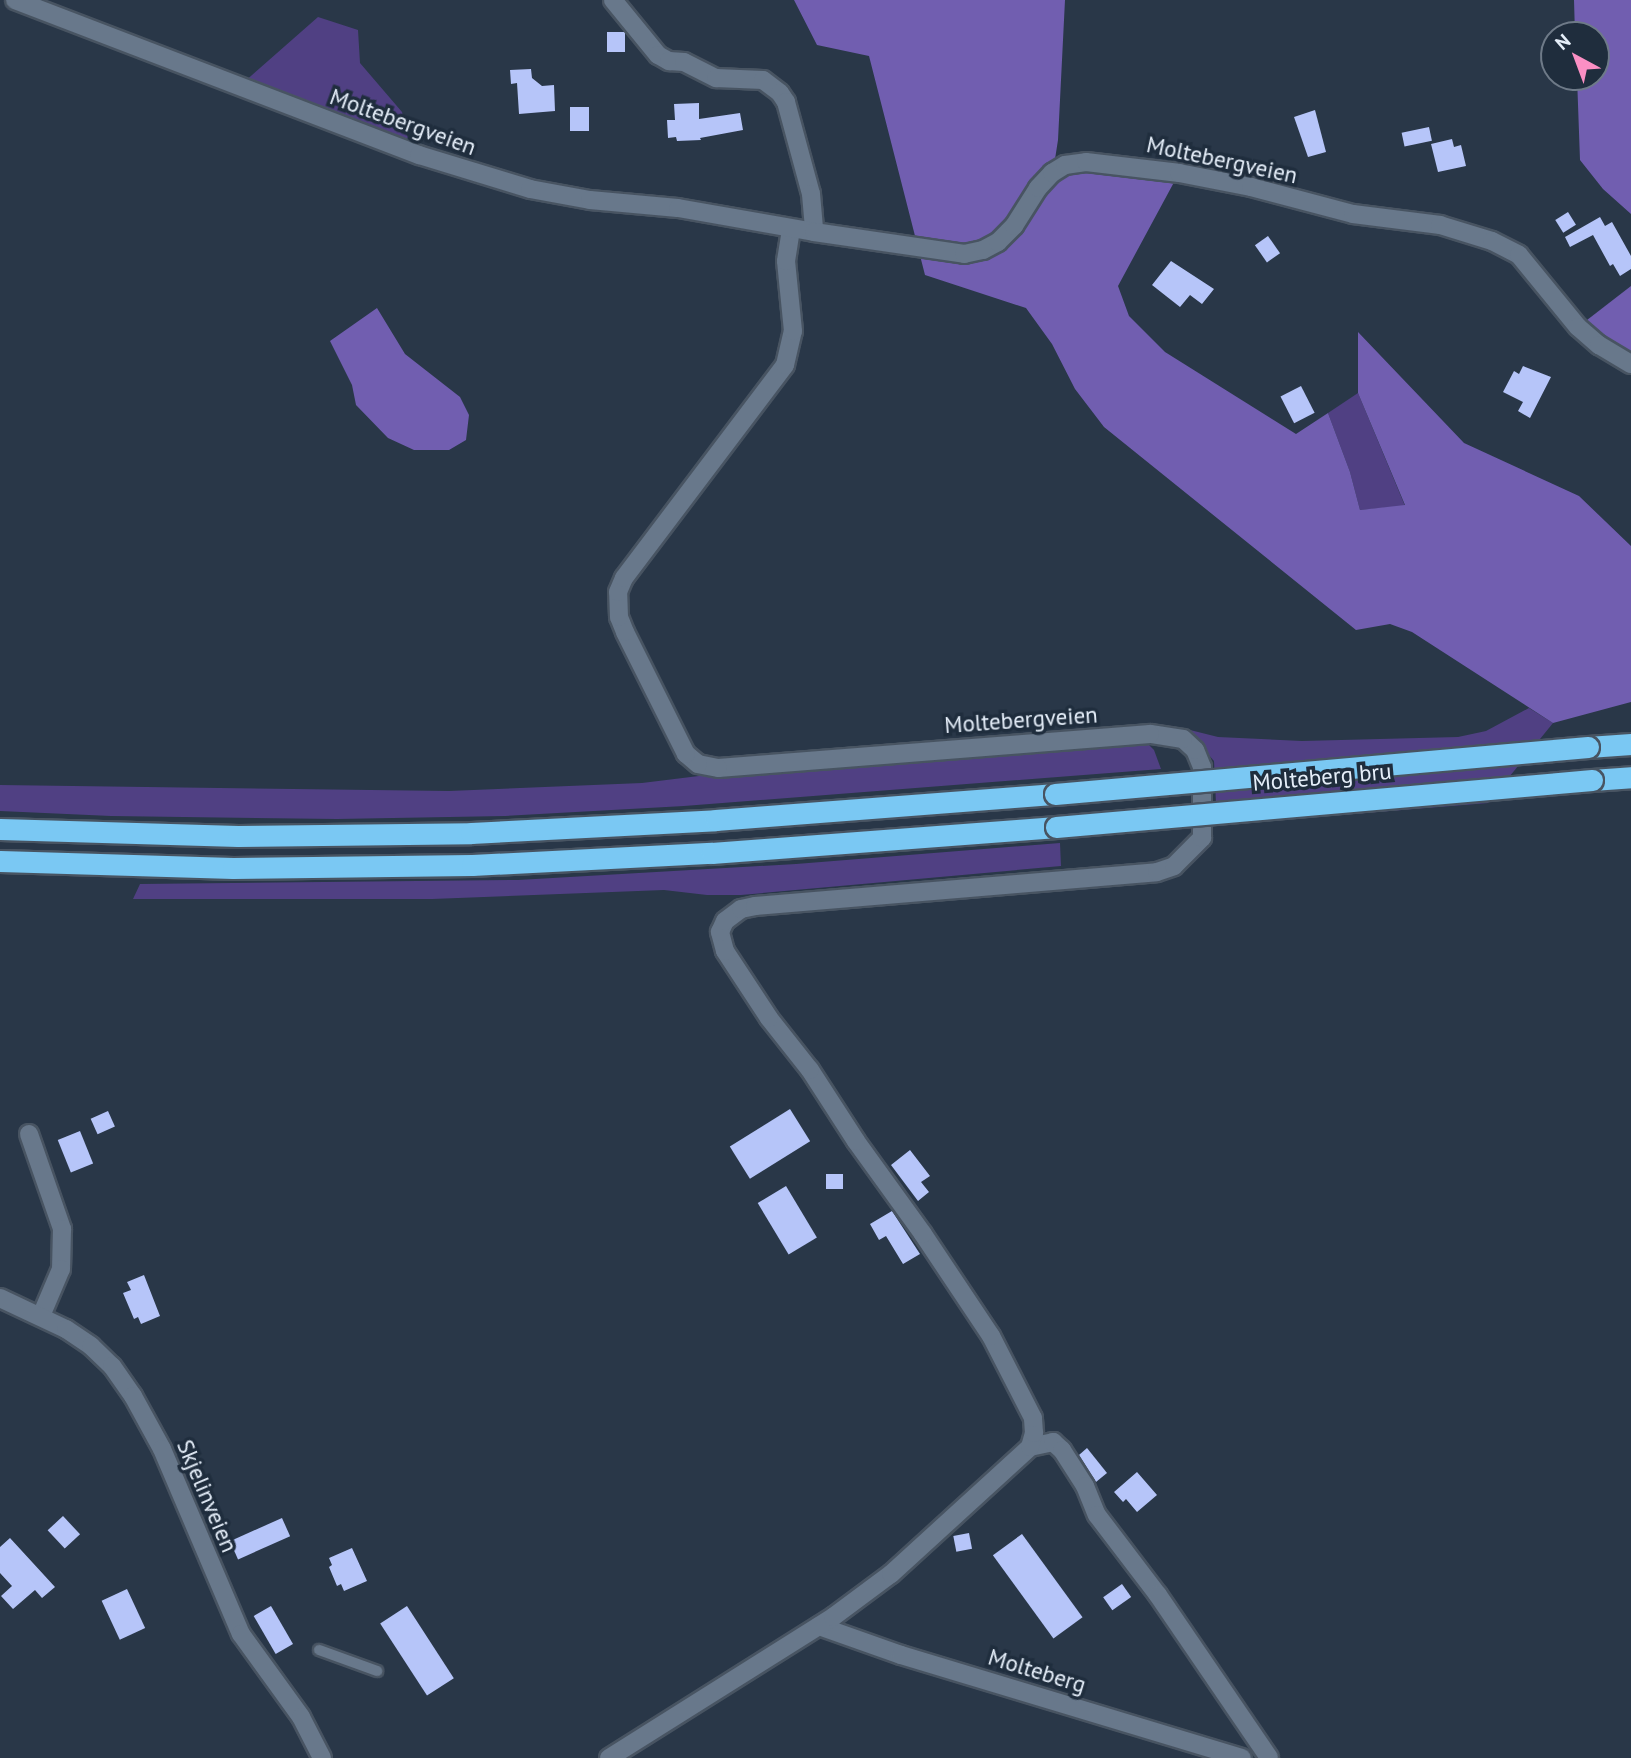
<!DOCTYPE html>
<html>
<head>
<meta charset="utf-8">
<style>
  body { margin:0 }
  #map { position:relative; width:1631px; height:1758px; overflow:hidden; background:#293748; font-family:"PT Sans",sans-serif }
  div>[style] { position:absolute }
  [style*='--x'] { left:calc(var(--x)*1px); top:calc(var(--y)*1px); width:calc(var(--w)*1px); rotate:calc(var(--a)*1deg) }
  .green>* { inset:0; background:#504083 }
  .forest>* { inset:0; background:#715eb0 }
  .building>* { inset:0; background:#b6c5f9; transform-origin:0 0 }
  .roads { filter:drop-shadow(2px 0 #485462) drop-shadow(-2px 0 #485462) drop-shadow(0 2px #485462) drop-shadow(0 -2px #485462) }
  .lane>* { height:10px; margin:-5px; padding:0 5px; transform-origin:5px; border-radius:5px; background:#68788b }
  .street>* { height:18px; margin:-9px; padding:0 9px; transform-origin:9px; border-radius:9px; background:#68788b }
  .secondary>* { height:18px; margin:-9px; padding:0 9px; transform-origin:9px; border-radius:9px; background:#68788b }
  .highway>* { height:21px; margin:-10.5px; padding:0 10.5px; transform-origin:10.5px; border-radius:10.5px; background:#7ac8f3 }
  .bridges { filter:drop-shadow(2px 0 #485462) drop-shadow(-2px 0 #485462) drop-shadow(0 2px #485462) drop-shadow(0 -2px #485462) }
  .highway-bridge>* { height:21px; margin:-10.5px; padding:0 10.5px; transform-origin:10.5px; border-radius:10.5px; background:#7ac8f3 }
  span { translate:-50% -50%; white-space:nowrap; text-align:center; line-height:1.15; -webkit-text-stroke:7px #1f2d3d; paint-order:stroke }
  .street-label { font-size:23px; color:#e5eef9 }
  .north { position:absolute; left:1540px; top:21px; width:70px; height:70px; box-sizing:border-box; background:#1f2d3d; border:2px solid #6e7a88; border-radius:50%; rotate:319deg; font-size:19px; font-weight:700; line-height:28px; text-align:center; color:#e5eef9 }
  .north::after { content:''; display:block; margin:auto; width:24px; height:32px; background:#fb8fc4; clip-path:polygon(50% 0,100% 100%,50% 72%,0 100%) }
</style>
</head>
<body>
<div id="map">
  <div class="green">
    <div style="clip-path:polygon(318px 17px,358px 30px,360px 63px,402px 112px,408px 139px,243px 83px)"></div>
    <div style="clip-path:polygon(1358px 393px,1405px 506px,1360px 510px,1350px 472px,1328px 413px)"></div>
    <div style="clip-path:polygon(1529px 708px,1553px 723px,1488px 803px,1217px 825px,1214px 761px,1186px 729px,1218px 737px,1302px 741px,1458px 737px,1486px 731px)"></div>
    <div style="clip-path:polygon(1146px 742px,1154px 750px,1161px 769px,684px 806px,505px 816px,337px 819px,111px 816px,0 811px,0 785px,449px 791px,642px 783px,707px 775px)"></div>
    <div style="clip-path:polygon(1060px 843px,1061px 866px,741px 895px,707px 895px,664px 890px,432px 899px,133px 899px,140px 884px,518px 880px,796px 864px)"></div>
  </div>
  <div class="forest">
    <div style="clip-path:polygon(794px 0,1065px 0,1058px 140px,1053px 172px,1065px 165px,1179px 173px,1118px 286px,1129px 316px,1165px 352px,1296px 434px,1328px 413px,1350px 472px,1360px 510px,1405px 505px,1358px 393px,1358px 332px,1464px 443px,1579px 496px,1631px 546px,1631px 702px,1553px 723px,1412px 632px,1390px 624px,1356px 630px,1104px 427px,1075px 389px,1052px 344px,1026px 308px,925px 275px,869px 56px,817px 45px)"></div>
    <div style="clip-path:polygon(1574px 0,1631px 0,1631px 214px,1603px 189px,1580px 160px,1577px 77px,1596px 77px,1596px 35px,1575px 35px)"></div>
    <div style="clip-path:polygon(1631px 286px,1631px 364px,1578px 327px)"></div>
    <div style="clip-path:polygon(377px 308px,405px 354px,460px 397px,469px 415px,466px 440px,449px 450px,414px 450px,388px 438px,356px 405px,352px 385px,330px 341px)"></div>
  </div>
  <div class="building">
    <div style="left:607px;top:32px;width:18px;height:20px"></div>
    <div style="clip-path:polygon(531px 69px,532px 78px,542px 86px,554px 85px,555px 111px,519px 114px,517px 83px,511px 84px,510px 70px)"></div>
    <div style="clip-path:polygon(699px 103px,699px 119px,740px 113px,743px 130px,700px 138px,701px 140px,677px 141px,676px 137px,668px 138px,667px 120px,675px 120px,674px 104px)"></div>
    <div style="left:570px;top:107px;width:19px;height:24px"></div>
    <div style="clip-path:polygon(1315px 110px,1326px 152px,1308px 157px,1294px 117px)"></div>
    <div style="left:1429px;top:127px;width:14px;height:28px;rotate:78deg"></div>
    <div style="clip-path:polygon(1452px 139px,1454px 147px,1461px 145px,1466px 166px,1438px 172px,1431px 144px)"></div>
    <div style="left:1568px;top:212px;width:15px;height:15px;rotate:58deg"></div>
    <div style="clip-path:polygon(1600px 217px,1605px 226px,1612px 222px,1631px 256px,1631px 269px,1620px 276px,1613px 264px,1610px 266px,1593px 235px,1570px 247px,1565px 237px)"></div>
    <div style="left:1268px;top:236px;width:21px;height:16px;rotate:55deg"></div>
    <div style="clip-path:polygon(1171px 261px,1214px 289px,1202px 304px,1190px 295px,1180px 307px,1152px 285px)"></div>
    <div style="clip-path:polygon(1523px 366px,1551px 377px,1530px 418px,1518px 411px,1523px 402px,1503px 392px,1514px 371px,1519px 374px)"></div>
    <div style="left:1301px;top:386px;width:30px;height:23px;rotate:63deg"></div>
    <div style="left:790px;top:1109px;width:38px;height:71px;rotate:58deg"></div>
    <div style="left:108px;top:1111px;width:17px;height:19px;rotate:66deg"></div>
    <div style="left:80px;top:1131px;width:35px;height:24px;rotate:68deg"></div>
    <div style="clip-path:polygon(910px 1150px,930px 1176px,921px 1182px,929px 1192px,918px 1201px,891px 1165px)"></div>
    <div style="left:826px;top:1174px;width:17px;height:15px"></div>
    <div style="left:786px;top:1186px;width:60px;height:33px;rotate:59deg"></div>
    <div style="clip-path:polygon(892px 1211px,920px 1254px,903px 1264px,886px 1236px,879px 1240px,870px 1224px)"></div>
    <div style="clip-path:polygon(144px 1275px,160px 1316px,141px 1324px,138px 1317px,134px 1319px,123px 1293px,131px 1290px,127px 1282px)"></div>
    <div style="clip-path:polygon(1087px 1448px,1107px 1473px,1096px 1482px,1079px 1455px)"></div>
    <div style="clip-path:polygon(1137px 1472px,1157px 1495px,1137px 1512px,1126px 1499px,1123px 1502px,1114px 1492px)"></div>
    <div style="left:63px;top:1516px;width:25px;height:21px;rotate:47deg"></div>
    <div style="left:282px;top:1518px;width:20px;height:57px;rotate:66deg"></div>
    <div style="left:969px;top:1533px;width:16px;height:16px;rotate:79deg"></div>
    <div style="left:1022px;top:1534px;width:103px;height:36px;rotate:54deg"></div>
    <div style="clip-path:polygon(10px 1538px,55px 1587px,42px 1598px,35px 1590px,13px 1609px,1px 1596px,12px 1586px,0 1573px,0 1547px)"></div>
    <div style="clip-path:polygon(352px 1548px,367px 1581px,344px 1591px,341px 1584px,337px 1586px,329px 1567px,332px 1565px,329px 1558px)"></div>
    <div style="left:1122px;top:1584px;width:16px;height:23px;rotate:55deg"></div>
    <div style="left:127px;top:1589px;width:43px;height:28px;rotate:65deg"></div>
    <div style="left:271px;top:1606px;width:44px;height:20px;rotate:60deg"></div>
    <div style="left:407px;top:1606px;width:86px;height:32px;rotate:57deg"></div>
  </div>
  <div class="roads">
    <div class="lane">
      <div style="--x:319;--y:1650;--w:62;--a:19.9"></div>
    </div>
    <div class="street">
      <div style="--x:613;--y:0;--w:71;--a:50.7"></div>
      <div style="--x:658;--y:55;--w:13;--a:29"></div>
      <div style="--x:669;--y:61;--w:15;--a:4"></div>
      <div style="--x:684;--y:62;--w:36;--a:27"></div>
      <div style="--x:716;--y:78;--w:47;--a:2.4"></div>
      <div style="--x:763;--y:80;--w:21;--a:37"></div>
      <div style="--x:780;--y:93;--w:11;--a:56"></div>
      <div style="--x:786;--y:102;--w:95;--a:74.8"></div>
      <div style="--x:811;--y:194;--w:38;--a:85"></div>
      <div style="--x:29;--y:1134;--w:101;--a:70.8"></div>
      <div style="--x:62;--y:1229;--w:40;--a:91.4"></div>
      <div style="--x:61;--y:1269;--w:51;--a:113.1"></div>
      <div style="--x:1030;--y:1447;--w:24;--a:-12"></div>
      <div style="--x:1053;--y:1442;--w:12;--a:42"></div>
      <div style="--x:1062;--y:1450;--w:43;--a:57.4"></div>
      <div style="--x:1085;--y:1486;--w:31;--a:68"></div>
      <div style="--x:1097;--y:1515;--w:101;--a:52.7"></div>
      <div style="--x:1158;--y:1595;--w:197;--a:55.7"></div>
      <div style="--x:819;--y:1626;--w:87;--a:19.5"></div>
      <div style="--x:901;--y:1655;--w:356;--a:16.8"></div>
      <div style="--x:609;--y:1758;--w:265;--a:-32.2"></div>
      <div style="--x:833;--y:1617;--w:72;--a:-36.6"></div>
      <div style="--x:891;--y:1574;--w:188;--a:-42.4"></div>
      <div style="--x:1030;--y:1447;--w:15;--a:-74"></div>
      <div style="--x:1034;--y:1433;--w:15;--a:-94"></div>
      <div style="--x:1033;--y:1418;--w:92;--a:-117.1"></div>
      <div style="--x:991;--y:1336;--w:123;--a:-123.7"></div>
      <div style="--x:923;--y:1234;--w:115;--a:-125.8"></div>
      <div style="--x:856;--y:1141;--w:85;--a:-122.9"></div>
      <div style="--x:810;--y:1070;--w:66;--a:-128.3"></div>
      <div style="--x:769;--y:1018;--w:80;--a:-123.3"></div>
      <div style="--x:725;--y:951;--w:20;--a:-105"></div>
      <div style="--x:720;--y:932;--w:12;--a:-66"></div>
      <div style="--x:725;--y:921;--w:20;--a:-37"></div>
      <div style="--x:741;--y:909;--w:14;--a:-12"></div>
      <div style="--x:755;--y:906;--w:403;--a:-4.8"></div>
      <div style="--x:1157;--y:872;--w:18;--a:-19"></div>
      <div style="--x:1174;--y:866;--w:40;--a:-45"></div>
      <div style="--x:1202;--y:838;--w:71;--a:-90"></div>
      <div style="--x:1202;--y:767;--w:18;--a:-112"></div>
      <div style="--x:1195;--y:750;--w:16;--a:-137"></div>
      <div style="--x:1183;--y:739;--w:33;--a:-171"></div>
      <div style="--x:1150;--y:734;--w:433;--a:175.5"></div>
      <div style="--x:718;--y:768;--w:20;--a:-169"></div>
      <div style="--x:698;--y:764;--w:16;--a:-140"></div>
      <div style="--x:686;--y:754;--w:136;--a:-116.6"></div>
      <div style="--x:625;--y:632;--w:16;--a:-112"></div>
      <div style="--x:619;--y:617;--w:25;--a:-92"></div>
      <div style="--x:618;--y:592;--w:15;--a:-67"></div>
      <div style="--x:624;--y:578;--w:267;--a:-52.9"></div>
      <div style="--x:785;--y:365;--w:35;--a:-77"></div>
      <div style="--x:793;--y:331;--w:70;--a:-95.7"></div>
      <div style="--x:786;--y:261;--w:32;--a:-81"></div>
    </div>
    <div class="secondary">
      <div style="--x:15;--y:0;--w:433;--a:21"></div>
      <div style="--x:419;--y:155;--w:116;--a:17"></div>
      <div style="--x:530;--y:189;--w:61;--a:10.4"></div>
      <div style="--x:590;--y:200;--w:88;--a:5.2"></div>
      <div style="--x:678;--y:208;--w:138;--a:10"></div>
      <div style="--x:814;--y:232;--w:152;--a:8.3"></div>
      <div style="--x:964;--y:254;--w:19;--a:-12"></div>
      <div style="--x:983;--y:250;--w:17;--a:-28"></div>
      <div style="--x:998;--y:242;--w:23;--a:-45"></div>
      <div style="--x:1014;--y:226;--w:45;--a:-57.7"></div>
      <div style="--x:1038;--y:188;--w:21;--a:-47"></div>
      <div style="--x:1052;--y:173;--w:15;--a:-32"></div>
      <div style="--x:1065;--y:165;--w:21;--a:-8"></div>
      <div style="--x:1086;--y:162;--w:94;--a:6.7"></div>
      <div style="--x:1179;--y:173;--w:73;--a:11"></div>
      <div style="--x:1251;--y:187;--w:106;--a:14.8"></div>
      <div style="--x:1353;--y:214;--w:88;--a:7.2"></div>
      <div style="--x:1440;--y:225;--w:54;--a:17.1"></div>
      <div style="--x:1492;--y:241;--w:30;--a:27"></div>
      <div style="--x:1519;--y:255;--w:93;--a:50.7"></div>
      <div style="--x:1578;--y:327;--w:28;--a:41"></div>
      <div style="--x:1599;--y:345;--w:37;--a:31"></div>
      <div style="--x:0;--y:1298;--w:73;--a:25.2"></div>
      <div style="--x:66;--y:1329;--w:30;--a:34"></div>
      <div style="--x:91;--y:1346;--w:29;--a:44"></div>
      <div style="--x:112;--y:1366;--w:37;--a:55"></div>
      <div style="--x:133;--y:1396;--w:60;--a:61.3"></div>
      <div style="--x:162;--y:1449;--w:201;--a:66.9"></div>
      <div style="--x:241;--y:1634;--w:102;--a:54.1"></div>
      <div style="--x:301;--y:1717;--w:46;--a:62.9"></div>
    </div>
    <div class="highway">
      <div style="--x:1588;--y:747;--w:43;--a:-4"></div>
      <div style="--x:1592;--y:780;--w:39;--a:-4"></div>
      <div style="--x:0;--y:829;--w:238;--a:1.7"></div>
      <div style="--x:238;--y:836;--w:233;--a:-0.7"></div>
      <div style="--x:471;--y:833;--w:245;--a:-3"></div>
      <div style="--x:716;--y:820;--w:340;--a:-4.4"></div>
      <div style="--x:0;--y:861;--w:233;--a:1.7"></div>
      <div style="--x:233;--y:868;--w:239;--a:-0.7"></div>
      <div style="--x:472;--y:865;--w:240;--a:-2.9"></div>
      <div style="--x:712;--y:853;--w:345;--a:-4.3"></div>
    </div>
  </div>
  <div class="bridges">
    <div class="highway-bridge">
      <div style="--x:1055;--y:794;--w:535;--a:-5.04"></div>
      <div style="--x:1056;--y:827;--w:538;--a:-5.01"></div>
    </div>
  </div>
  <div class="street-label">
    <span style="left:403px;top:122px;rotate:20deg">Moltebergveien</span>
    <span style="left:1222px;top:160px;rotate:12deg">Moltebergveien</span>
    <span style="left:1021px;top:720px;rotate:-4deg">Moltebergveien</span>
    <span style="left:1322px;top:777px;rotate:-5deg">Molteberg bru</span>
    <span style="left:207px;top:1496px;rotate:67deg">Skjelinveien</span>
    <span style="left:1037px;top:1671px;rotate:17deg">Molteberg</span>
  </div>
  <div class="north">N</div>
</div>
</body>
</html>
